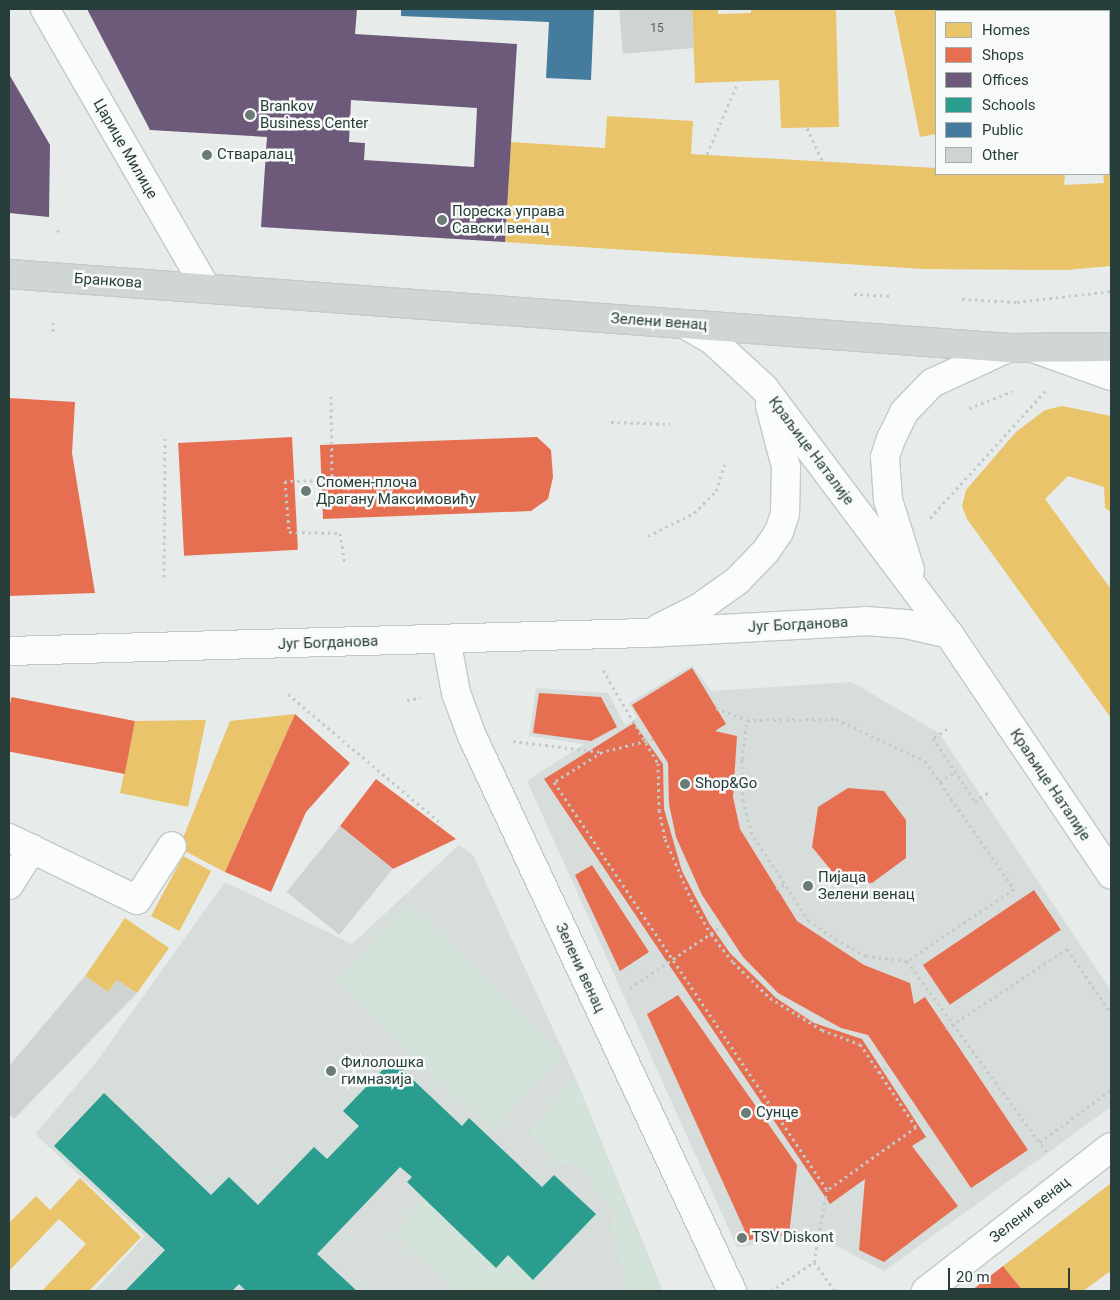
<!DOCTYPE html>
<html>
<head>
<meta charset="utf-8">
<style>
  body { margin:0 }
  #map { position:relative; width:1120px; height:1300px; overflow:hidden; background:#e7ecea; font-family:Roboto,sans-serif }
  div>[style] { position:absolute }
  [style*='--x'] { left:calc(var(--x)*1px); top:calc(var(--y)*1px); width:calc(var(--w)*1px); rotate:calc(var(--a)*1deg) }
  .built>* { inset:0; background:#d6ddda }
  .green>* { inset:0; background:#d3e3da; transform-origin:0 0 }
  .homes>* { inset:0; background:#e9c46a; transform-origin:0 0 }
  .shops>* { inset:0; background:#e76f51; transform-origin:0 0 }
  .offices>* { inset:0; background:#6d597a }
  .schools>* { inset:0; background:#2a9d8f }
  .public>* { inset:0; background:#457b9d }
  .building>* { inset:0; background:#cfd3d2; transform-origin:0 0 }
  .path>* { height:3px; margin-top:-1.5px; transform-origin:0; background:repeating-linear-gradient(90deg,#c3cbca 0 2.5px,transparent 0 6.5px) }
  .roads { filter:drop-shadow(1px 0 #c4c9c7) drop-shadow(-1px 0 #c4c9c7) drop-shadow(0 1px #c4c9c7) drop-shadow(0 -1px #c4c9c7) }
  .minor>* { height:28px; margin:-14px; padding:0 14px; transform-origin:14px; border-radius:14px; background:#fbfcfc }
  .major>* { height:28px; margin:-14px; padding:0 14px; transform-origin:14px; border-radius:14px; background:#cfd6d5 }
  .dots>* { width:14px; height:14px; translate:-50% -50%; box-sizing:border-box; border:2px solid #f7faf9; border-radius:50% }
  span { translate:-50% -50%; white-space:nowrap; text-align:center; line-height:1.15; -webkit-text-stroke:5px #f7faf9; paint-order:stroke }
  .number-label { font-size:12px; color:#526462 }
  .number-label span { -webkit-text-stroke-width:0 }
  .poi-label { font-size:15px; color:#273e3b }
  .left { translate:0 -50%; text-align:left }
  .street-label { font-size:15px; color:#273e3b }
  .frame { position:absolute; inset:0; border:10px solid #273e3b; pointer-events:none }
  .legend { position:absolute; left:935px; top:10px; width:175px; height:165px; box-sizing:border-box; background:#f7faf9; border:1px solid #a4afad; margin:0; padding:6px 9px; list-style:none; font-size:15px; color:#273e3b }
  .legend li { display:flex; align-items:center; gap:10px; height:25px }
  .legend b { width:25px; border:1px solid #a4afad }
  .scale { position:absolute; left:948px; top:1268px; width:122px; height:22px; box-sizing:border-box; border:2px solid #273e3b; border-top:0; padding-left:6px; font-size:15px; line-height:18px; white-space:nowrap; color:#273e3b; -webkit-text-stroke:4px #f7faf9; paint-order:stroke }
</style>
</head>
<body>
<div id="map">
  <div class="built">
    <div style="clip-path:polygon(692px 665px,711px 691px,852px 682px,939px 733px,1111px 991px,1111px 1107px,884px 1271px,820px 1237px,737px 1247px,527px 781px,584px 744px,529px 736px,536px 688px,608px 693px,625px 725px,637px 718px,629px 703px)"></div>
    <div style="clip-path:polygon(459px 845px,473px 855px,575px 1077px,663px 1291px,94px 1291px,145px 1236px,35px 1134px,94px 1065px,225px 882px,352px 944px)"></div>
  </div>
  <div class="green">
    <div style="left:408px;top:905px;width:217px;height:104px;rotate:44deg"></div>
    <div style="clip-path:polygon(575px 1077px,634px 1226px,663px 1291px,628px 1291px,611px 1225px,615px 1215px,578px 1163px,557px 1164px,530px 1131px)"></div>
    <div style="clip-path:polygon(424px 1199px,496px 1267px,508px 1255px,545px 1291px,455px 1291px,395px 1234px)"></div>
  </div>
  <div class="homes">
    <div style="clip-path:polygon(692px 9px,718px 9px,718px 14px,751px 13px,751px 9px,836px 9px,839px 127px,781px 128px,779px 80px,695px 83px)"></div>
    <div style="clip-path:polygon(894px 9px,951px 9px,952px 11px,936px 11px,936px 134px,920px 137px)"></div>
    <div style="clip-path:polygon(607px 116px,693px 121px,691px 154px,936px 168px,936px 174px,1065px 174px,1064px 185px,1104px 183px,1103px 174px,1109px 174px,1111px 156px,1111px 266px,1067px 270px,923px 269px,505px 242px,511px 142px,605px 148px)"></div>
    <div style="clip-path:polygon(1062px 406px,1111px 416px,1111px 512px,1105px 508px,1104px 487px,1068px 476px,1045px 499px,1111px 589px,1111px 718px,967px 519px,962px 506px,966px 490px,1016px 432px,1045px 410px)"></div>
    <div style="clip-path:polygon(295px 714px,225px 872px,179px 848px,230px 721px)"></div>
    <div style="clip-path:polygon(206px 720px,188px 807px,120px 793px,135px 721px)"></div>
    <div style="left:183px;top:856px;width:32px;height:68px;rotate:28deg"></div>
    <div style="clip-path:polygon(125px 918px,169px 948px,137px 993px,117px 980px,108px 992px,85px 976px)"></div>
    <div style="clip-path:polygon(80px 1178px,141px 1237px,89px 1291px,42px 1291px,86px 1244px,59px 1219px,9px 1271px,9px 1223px,36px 1196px,50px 1210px)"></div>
    <div style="clip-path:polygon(1111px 1183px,1111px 1275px,1109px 1272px,1083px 1291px,1023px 1291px,1003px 1266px)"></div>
  </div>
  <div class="shops">
    <div style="clip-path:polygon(976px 9px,1111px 9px,1111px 112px,1109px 11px)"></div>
    <div style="clip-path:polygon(9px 398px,75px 402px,72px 453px,95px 593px,9px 596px)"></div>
    <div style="left:292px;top:437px;width:113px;height:114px;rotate:87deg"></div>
    <div style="clip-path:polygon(537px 437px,551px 450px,553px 477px,548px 499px,531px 511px,323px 519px,320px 445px)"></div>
    <div style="clip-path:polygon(692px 668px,726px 724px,715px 731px,737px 736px,733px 797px,740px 829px,797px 921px,864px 965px,910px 983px,914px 1004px,925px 997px,1028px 1150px,971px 1188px,868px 1035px,841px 1028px,778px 993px,743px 957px,702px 895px,676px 837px,669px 804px,668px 763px,632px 705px)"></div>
    <div style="clip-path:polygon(539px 693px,601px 697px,617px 727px,591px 741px,533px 733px)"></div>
    <div style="clip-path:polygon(295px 714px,350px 763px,306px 812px,271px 892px,225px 872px)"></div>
    <div style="left:135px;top:721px;width:54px;height:126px;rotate:101deg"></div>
    <div style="clip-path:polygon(634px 723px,663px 764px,664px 809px,682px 871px,709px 923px,730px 953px,776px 998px,814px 1023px,862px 1039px,926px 1137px,912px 1146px,958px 1206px,884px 1262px,859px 1250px,865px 1179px,830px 1204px,544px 779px)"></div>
    <div style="clip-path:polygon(376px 779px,456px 839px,393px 869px,340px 826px)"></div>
    <div style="clip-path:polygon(848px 788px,884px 791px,906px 820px,906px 858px,872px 883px,839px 880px,812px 847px,818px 807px)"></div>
    <div style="clip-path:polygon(592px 865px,649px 952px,620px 971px,575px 875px)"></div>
    <div style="left:1034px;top:890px;width:48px;height:134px;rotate:56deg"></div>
    <div style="clip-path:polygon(678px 995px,797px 1165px,789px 1235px,749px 1240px,647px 1014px)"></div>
    <div style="clip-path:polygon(1003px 1266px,1023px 1291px,971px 1291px)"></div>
  </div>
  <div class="offices">
    <div style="clip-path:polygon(evenodd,87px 9px,357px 9px,355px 34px,517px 44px,505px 242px,261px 227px,267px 137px,150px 130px,87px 9px,351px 100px,477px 108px,474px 167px,364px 160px,365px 143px,349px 142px,351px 100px)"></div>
    <div style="clip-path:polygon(9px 74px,50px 145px,49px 217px,9px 213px)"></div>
  </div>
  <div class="schools">
    <div style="clip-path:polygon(392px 1060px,462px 1126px,469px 1118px,542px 1187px,554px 1175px,596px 1214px,533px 1280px,508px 1255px,496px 1268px,407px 1182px,412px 1177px,400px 1167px,317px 1254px,357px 1291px,246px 1291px,239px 1284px,232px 1291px,125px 1291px,165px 1250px,54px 1146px,104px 1093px,211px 1195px,229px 1177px,258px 1205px,314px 1147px,327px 1159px,359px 1126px,343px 1111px)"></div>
  </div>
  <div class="public">
    <div style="clip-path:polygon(401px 9px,594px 9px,591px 80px,546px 78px,549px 22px,401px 16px)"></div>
  </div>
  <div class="building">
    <div style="clip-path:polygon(619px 9px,692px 9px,694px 48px,623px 54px)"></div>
    <div style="left:340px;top:826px;width:68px;height:85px;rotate:39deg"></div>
    <div style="clip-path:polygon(85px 976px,108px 992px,117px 980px,137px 993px,14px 1119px,9px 1114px,9px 1066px)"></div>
  </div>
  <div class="path">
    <div style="--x:807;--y:128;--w:38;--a:65"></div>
    <div style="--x:707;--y:154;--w:78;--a:-66.7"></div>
    <div style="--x:58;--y:232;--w:6;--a:-90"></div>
    <div style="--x:854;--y:294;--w:39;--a:3"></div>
    <div style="--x:962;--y:299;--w:55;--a:3.1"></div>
    <div style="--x:1017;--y:302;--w:95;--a:-6.7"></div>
    <div style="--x:53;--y:331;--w:11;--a:-90"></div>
    <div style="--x:331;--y:396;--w:84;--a:89.3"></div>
    <div style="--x:332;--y:480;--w:47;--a:178.8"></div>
    <div style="--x:285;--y:481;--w:51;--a:85.5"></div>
    <div style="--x:289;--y:532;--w:51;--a:1.1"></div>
    <div style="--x:340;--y:533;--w:30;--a:81"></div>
    <div style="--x:969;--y:408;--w:47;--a:-21.1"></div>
    <div style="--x:611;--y:422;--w:59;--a:1.9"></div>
    <div style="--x:930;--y:518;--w:174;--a:-47.8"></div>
    <div style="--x:648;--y:536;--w:51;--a:-26.6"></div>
    <div style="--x:694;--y:513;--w:31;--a:-45"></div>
    <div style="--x:716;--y:491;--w:28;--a:-72"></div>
    <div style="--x:164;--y:577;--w:139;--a:-89.6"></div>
    <div style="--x:603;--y:670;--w:108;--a:59.4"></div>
    <div style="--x:658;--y:763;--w:47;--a:88.8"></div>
    <div style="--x:659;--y:810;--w:30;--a:78"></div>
    <div style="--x:665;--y:839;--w:65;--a:66.6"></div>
    <div style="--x:691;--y:899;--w:40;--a:60.3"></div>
    <div style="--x:711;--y:934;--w:36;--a:52"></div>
    <div style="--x:733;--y:962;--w:52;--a:44.2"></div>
    <div style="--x:770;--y:998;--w:61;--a:31.6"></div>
    <div style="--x:822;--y:1030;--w:40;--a:20.2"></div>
    <div style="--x:860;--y:1044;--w:100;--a:56"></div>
    <div style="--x:916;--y:1127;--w:109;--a:144.7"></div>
    <div style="--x:288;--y:694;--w:202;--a:40.2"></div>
    <div style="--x:407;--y:700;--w:14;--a:-8"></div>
    <div style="--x:716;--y:708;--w:33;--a:21"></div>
    <div style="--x:747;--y:720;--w:89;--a:-0.6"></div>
    <div style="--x:836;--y:719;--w:98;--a:25.3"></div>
    <div style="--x:925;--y:761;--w:156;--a:55.2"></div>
    <div style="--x:1014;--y:889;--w:129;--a:146.1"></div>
    <div style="--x:907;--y:961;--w:41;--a:-173"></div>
    <div style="--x:866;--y:956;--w:33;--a:-151"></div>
    <div style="--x:837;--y:940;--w:34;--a:-146"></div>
    <div style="--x:809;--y:921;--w:104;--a:-123.2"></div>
    <div style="--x:752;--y:834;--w:34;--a:-105"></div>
    <div style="--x:743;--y:801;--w:42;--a:-91.4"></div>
    <div style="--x:742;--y:759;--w:39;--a:-83"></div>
    <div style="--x:947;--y:729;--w:17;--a:147"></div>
    <div style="--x:933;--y:738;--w:77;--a:56.7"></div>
    <div style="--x:975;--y:802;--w:17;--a:-36"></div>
    <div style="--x:653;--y:739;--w:53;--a:165.7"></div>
    <div style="--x:602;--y:752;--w:57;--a:148"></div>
    <div style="--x:554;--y:782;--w:491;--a:56.2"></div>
    <div style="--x:513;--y:741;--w:89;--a:7.1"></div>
    <div style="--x:940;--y:782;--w:18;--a:-34"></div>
    <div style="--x:776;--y:889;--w:10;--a:-29"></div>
    <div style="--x:907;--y:961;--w:237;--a:53.8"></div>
    <div style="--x:630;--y:988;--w:111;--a:-34"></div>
    <div style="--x:946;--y:1029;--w:145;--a:-33.5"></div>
    <div style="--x:1067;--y:949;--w:78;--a:55.5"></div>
    <div style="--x:879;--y:1073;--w:12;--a:-31"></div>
    <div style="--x:1040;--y:1142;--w:88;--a:-36.2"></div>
    <div style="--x:814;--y:1262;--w:73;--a:-79.8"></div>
    <div style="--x:771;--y:1291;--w:52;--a:-34"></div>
    <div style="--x:814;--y:1262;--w:36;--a:54"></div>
  </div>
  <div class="roads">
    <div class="minor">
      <div style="--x:45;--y:9;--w:322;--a:60"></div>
      <div style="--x:684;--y:324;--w:32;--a:30"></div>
      <div style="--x:712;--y:340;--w:71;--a:42.7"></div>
      <div style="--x:764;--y:388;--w:308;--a:53.1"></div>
      <div style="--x:949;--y:634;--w:290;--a:56"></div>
      <div style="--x:1036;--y:349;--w:80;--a:19.8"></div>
      <div style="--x:910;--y:570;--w:73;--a:-107.4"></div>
      <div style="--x:888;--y:500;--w:43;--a:-94"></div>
      <div style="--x:885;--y:457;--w:19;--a:-72"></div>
      <div style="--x:891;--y:439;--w:30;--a:-64"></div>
      <div style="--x:904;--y:412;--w:40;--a:-46"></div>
      <div style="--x:932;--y:383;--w:84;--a:-24.7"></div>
      <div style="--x:659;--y:628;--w:45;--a:-26.6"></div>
      <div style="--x:699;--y:608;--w:47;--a:-35.4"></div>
      <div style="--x:737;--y:581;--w:42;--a:-46"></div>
      <div style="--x:766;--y:551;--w:23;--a:-56"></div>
      <div style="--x:779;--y:532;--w:19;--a:-72"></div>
      <div style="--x:785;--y:514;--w:47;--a:-88.8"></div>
      <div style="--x:786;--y:467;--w:63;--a:-104.7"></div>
      <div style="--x:446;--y:639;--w:55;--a:79.5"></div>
      <div style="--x:456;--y:693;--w:46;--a:69.6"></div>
      <div style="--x:472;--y:736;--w:613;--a:64.9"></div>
      <div style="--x:9;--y:651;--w:638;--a:-1.62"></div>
      <div style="--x:647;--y:633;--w:219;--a:-3.1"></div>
      <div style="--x:866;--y:621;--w:40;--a:4.3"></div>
      <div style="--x:906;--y:624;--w:44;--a:13.1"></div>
      <div style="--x:9;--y:838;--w:142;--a:25.8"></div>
      <div style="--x:137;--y:900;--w:64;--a:-57.1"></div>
      <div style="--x:9;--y:885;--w:43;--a:-57.4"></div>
      <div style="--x:926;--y:1291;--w:234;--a:-37.9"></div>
    </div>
    <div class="major">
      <div style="--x:9;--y:274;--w:1002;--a:4.24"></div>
      <div style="--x:1008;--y:348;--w:103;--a:-0.6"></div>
    </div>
  </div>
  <div class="dots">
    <div style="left:250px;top:115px;background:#6a7b78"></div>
    <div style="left:207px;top:155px;background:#6a7b78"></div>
    <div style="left:442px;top:220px;background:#6a7b78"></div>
    <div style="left:306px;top:491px;background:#6a7b78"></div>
    <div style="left:685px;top:784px;background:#6a7b78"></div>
    <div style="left:808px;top:886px;background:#6a7b78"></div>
    <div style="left:331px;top:1071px;background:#6a7b78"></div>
    <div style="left:746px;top:1113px;background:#6a7b78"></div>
    <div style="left:742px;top:1238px;background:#6a7b78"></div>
  </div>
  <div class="number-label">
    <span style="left:657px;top:29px">15</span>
  </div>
  <div class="poi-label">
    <span class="left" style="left:260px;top:115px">Brankov<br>Business Center</span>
    <span class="left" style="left:217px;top:155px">Стваралац</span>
    <span class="left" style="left:452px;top:220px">Пореска управа<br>Савски венац</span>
    <span class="left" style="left:316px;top:491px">Спомен-плоча<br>Драгану Максимовићу</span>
    <span class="left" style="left:695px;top:784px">Shop&amp;Go</span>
    <span class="left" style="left:818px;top:886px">Пијаца<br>Зелени венац</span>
    <span class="left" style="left:341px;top:1071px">Филолошка<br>гимназија</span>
    <span class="left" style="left:756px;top:1113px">Сунце</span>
    <span class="left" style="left:752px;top:1238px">TSV Diskont</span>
  </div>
  <div class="street-label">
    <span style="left:125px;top:149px;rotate:60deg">Царице Милице</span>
    <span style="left:108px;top:281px;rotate:4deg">Бранкова</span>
    <span style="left:659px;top:322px;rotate:4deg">Зелени венац</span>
    <span style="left:811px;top:451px;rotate:53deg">Краљице Наталије</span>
    <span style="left:798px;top:625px;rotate:-3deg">Југ Богданова</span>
    <span style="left:328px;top:643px;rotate:-2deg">Југ Богданова</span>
    <span style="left:1050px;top:785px;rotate:56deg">Краљице Наталије</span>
    <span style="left:580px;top:968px;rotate:65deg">Зелени венац</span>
    <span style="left:1030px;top:1210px;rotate:-38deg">Зелени венац</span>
  </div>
  <div class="frame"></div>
  <ul class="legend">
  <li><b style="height:14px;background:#e9c46a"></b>Homes</li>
  <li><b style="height:14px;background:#e76f51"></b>Shops</li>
  <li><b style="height:14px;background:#6d597a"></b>Offices</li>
  <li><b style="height:14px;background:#2a9d8f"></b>Schools</li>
  <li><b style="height:14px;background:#457b9d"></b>Public</li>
  <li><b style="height:14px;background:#cfd3d2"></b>Other</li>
  </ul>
  <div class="scale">20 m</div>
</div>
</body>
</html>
